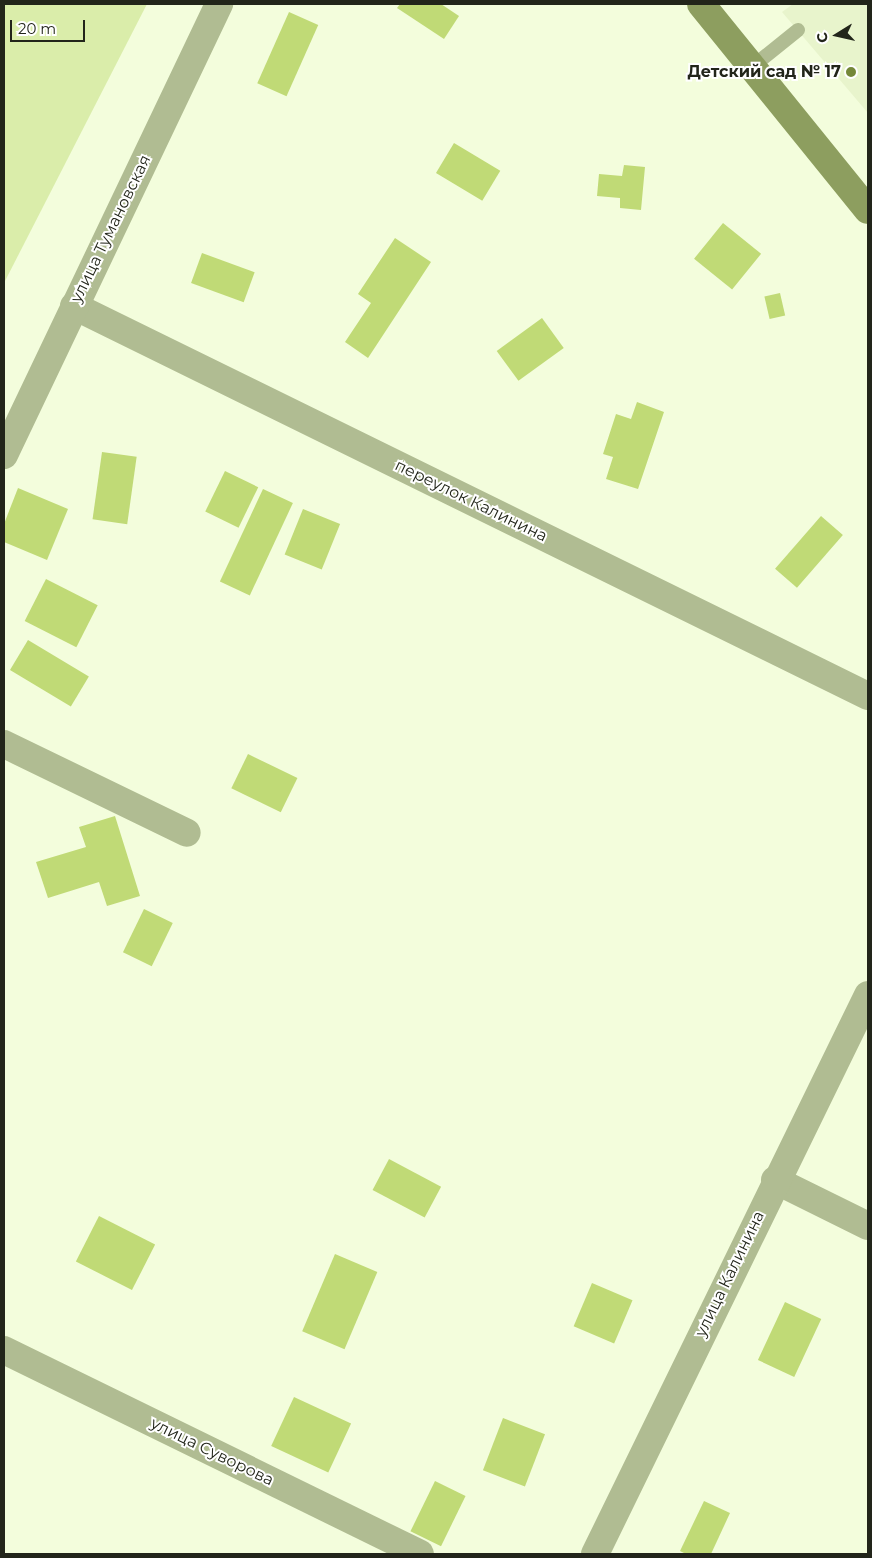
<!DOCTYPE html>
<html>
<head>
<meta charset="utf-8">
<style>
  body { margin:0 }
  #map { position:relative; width:872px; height:1558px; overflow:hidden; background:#f3fddc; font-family:Montserrat,sans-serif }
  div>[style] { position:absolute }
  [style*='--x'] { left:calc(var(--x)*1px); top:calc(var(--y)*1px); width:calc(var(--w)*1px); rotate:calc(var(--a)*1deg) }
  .built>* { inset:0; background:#e8f4cc }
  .green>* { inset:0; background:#daedaa }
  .building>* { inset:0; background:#c0da76; transform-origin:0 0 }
  .lane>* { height:14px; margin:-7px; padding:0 7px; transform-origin:7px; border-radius:7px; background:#b0bc92 }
  .street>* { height:28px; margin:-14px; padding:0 14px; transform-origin:14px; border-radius:14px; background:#b0bc92 }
  .secondary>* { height:28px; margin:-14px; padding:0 14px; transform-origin:14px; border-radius:14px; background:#8d9e5f }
  .dots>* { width:14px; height:14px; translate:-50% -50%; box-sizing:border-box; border:2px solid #fff; border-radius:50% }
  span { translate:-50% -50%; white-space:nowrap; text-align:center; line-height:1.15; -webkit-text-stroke:4px #fff; paint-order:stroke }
  .poi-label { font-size:16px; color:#22251a; font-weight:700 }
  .right { translate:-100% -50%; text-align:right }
  .street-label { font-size:16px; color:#22251a }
  .frame { position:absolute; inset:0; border:5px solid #22251a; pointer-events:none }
  .north { position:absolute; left:812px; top:10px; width:50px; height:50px; -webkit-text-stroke:4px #fff; paint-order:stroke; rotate:260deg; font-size:14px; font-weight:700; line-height:20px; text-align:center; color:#22251a }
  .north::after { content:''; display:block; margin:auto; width:18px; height:22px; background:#22251a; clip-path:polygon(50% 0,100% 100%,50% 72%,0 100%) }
  .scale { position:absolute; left:10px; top:20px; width:75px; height:22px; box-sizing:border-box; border:2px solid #22251a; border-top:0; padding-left:6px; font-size:15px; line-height:18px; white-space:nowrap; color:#22251a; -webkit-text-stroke:4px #fff; paint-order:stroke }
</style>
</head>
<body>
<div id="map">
  <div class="built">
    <div style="clip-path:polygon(793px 4px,868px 4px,868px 113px,782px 12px)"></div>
  </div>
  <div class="green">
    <div style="clip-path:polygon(4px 4px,147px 4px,4px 283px)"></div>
  </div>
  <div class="building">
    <div style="clip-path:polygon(400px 4px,441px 4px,459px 16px,444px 39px,397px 8px)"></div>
    <div style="left:289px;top:12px;width:32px;height:78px;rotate:24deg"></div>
    <div style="left:454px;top:143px;width:54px;height:35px;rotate:31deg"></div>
    <div style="clip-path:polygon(624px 165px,645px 167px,641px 210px,620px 208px,620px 198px,597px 196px,599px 174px,622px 176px)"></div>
    <div style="left:723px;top:223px;width:49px;height:46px;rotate:39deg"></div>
    <div style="clip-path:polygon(395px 238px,431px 262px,368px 358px,345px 342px,371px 303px,358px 294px)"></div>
    <div style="left:202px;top:253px;width:56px;height:32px;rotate:20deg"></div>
    <div style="left:780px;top:293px;width:23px;height:16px;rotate:77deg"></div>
    <div style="left:542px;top:318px;width:37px;height:56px;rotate:54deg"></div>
    <div style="clip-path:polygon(637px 402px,664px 412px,638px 489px,606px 479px,613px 457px,603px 454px,616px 414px,631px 419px)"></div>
    <div style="left:102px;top:452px;width:35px;height:68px;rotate:8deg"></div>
    <div style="left:225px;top:471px;width:37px;height:45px;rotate:26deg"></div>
    <div style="clip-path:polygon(18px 488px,68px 509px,47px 560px,4px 542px,4px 524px)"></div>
    <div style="left:263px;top:489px;width:33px;height:102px;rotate:25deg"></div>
    <div style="left:303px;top:509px;width:40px;height:49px;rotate:22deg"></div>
    <div style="left:821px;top:516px;width:29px;height:70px;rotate:41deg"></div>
    <div style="left:46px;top:579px;width:58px;height:47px;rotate:27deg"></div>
    <div style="left:28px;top:640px;width:71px;height:35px;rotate:31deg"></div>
    <div style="left:248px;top:754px;width:55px;height:38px;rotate:26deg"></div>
    <div style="clip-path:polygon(115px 816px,140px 896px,107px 906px,99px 882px,48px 898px,36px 862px,86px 847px,79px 827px)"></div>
    <div style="left:144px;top:909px;width:32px;height:48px;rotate:26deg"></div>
    <div style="left:389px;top:1159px;width:59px;height:35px;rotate:28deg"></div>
    <div style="left:99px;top:1216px;width:63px;height:51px;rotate:27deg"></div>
    <div style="left:335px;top:1254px;width:46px;height:84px;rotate:23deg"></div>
    <div style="left:592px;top:1283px;width:44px;height:47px;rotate:23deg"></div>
    <div style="left:785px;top:1302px;width:40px;height:64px;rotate:25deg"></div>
    <div style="left:294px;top:1397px;width:63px;height:54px;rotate:25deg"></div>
    <div style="left:503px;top:1418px;width:45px;height:56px;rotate:21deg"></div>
    <div style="left:435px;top:1481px;width:34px;height:56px;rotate:26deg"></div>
    <div style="clip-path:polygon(704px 1501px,730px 1513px,711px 1554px,686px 1554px,680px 1551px)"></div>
  </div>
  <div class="lane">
    <div style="--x:752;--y:67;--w:59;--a:-38.8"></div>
  </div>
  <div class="street">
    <div style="--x:74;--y:306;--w:885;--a:26.16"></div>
    <div style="--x:4;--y:455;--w:500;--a:-64.5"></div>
    <div style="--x:4;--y:744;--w:203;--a:25.9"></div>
    <div style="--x:775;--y:1180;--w:104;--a:26.3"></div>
    <div style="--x:4;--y:1350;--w:463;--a:26.1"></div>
    <div style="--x:595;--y:1554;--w:622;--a:-63.97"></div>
  </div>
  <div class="secondary">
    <div style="--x:701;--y:4;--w:265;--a:51"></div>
  </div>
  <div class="dots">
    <div style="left:851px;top:72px;background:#758839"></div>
  </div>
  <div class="poi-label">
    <span class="right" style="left:841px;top:72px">Детский сад № 17</span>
  </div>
  <div class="street-label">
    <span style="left:111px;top:229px;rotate:-64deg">улица Тумановская</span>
    <span style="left:471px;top:501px;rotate:26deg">переулок Калинина</span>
    <span style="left:730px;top:1274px;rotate:-64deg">улица Калинина</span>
    <span style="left:212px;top:1452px;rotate:26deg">улица Суворова</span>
  </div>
  <div class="frame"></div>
  <div class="north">С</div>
  <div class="scale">20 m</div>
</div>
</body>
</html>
